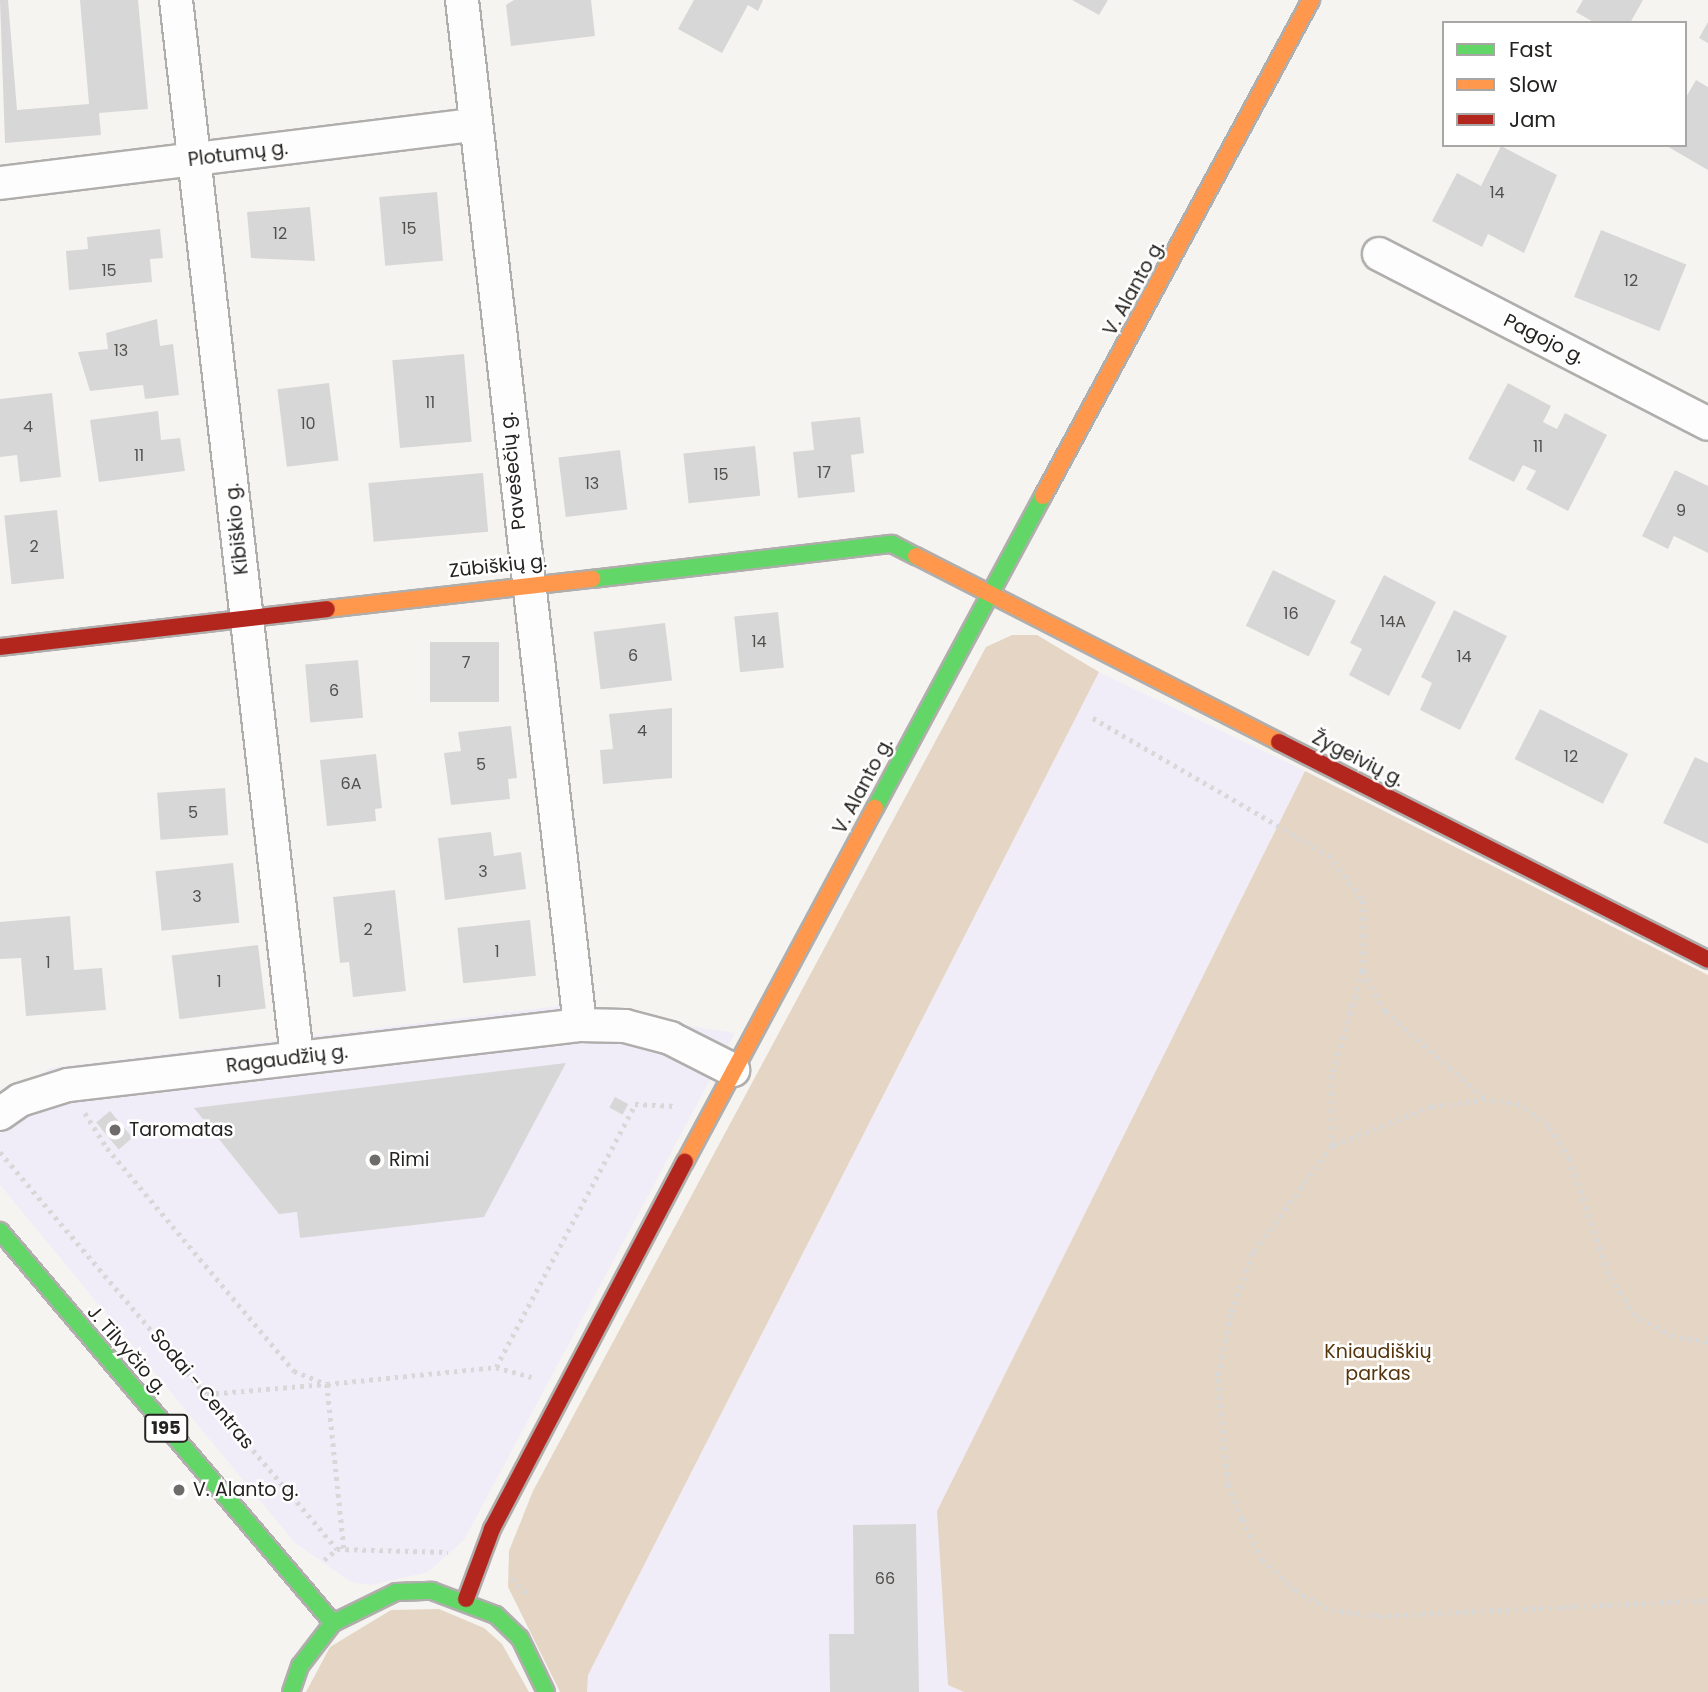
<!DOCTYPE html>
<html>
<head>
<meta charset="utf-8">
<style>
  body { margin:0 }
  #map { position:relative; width:1708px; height:1692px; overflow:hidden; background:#f6f4f1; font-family:Poppins,sans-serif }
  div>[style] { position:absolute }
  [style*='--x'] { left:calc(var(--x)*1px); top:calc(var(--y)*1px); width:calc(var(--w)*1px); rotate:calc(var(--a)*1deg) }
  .commercial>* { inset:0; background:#f0edf8 }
  .green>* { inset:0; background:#e5d5c4 }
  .building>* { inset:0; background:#d8d7d7; transform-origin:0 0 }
  .path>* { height:4.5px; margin-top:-2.25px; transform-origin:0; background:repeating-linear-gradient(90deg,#d9d8d8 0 3.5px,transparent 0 8.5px) }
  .roads { filter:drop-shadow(2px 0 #b0aeac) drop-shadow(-2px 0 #b0aeac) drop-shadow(0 2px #b0aeac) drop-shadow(0 -2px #b0aeac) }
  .street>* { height:32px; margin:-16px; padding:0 16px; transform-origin:16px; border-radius:16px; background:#fefdfd }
  .fast>* { height:16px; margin:-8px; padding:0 8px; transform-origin:8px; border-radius:8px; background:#63d668 }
  .slow>* { height:16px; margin:-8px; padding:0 8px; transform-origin:8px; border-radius:8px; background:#ff974d }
  .jam>* { height:16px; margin:-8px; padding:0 8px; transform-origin:8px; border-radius:8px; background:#b3261e }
  .dots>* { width:19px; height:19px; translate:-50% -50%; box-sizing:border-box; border:4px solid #fff; border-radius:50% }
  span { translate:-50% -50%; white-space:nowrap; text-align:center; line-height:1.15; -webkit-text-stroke:5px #fff; paint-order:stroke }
  .number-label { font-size:16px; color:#52504e }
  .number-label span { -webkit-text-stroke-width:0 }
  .shield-label span { padding:2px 5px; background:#fff; border:2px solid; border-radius:5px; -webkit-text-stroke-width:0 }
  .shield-label { font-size:18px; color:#252321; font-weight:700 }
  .street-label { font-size:19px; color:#252321 }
  .poi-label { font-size:19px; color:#252321 }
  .left { translate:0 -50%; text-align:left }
  .park-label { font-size:19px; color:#56350d }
  .legend { position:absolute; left:1442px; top:21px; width:245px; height:126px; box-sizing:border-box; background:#fff; border:2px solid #a8a7a6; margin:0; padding:9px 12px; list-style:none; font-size:21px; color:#252321 }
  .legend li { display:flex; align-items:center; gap:14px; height:35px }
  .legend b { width:35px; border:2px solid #a8a7a6 }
</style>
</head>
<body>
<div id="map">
  <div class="commercial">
    <div style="clip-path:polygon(1099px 672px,1305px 771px,937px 1511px,948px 1685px,964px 1692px,587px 1692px,588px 1675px)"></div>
    <div style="clip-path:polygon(559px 1006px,735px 1033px,464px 1540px,428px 1572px,372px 1585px,351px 1582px,295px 1543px,0 1185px,0 1099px,50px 1068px)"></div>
  </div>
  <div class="green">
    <div style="clip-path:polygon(1012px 635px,1037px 635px,1099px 672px,588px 1675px,587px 1692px,560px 1692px,508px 1587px,509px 1551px,533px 1491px,986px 647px)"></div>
    <div style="clip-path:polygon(1305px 771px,1708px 975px,1708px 1692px,964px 1692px,948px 1685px,937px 1511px)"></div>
    <div style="clip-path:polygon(439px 1609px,484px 1628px,502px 1644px,529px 1692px,306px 1692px,330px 1647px,391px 1610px)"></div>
  </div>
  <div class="building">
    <div style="clip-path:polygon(0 0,8px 0,17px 110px,89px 104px,80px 0,138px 0,148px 109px,99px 113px,101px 135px,5px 143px)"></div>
    <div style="clip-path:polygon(514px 0,591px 0,595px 36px,511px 46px,506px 5px)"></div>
    <div style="clip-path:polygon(694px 0,763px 0,758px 11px,748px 5px,722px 53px,678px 29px)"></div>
    <div style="clip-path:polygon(1072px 0,1108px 0,1099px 15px)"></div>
    <div style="clip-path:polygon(1583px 0,1643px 0,1630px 23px,1595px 23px,1576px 12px)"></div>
    <div style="clip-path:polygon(1708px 22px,1708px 43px,1699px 38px)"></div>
    <div style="clip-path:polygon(1696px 80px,1708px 87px,1708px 170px,1665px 145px,1685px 145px,1685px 99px)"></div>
    <div style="clip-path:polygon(1501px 146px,1557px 175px,1524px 253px,1488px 234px,1482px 247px,1432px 221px,1457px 173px,1481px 186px)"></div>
    <div style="left:437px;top:192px;width:69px;height:58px;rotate:85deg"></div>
    <div style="clip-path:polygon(310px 207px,315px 261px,251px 258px,247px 212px)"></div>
    <div style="clip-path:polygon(160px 229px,163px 258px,150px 259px,152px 282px,69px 290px,66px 251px,88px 249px,87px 237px)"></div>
    <div style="left:1601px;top:230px;width:92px;height:72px;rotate:22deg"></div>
    <div style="clip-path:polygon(157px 319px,160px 346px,173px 344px,179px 395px,145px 399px,143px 385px,90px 391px,78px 352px,108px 349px,106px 333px)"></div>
    <div style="left:464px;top:354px;width:88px;height:72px;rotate:85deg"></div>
    <div style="left:329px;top:383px;width:78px;height:52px;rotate:83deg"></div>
    <div style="clip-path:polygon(1508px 383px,1551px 406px,1543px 422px,1557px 429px,1565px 413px,1607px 435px,1568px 511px,1526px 489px,1536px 471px,1523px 465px,1514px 482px,1468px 459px)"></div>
    <div style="clip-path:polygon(52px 393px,61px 477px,20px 482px,17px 455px,0 457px,0 399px)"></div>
    <div style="clip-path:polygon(158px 411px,161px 440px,180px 438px,185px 471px,99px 482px,90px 420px)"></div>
    <div style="clip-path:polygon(860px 417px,864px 453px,851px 455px,855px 492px,798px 498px,793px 452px,814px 450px,811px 422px)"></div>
    <div style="left:755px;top:446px;width:50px;height:72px;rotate:84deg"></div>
    <div style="left:620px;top:450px;width:60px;height:62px;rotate:83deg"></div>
    <div style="clip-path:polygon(1675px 470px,1708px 486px,1708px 553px,1674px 536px,1668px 549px,1642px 536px)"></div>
    <div style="left:483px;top:473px;width:59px;height:115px;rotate:85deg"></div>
    <div style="left:57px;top:510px;width:69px;height:53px;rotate:84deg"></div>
    <div style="left:1273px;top:570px;width:70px;height:62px;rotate:26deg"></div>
    <div style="clip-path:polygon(1384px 575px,1436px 602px,1389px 696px,1349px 675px,1362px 649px,1350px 643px)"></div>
    <div style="clip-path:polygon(1454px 610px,1507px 636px,1460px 730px,1420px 710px,1432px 683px,1421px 677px)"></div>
    <div style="left:778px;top:612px;width:56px;height:44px;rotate:84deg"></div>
    <div style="left:665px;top:623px;width:58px;height:72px;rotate:83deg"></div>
    <div style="left:499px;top:642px;width:60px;height:69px;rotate:90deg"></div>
    <div style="left:358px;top:660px;width:58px;height:53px;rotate:85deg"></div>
    <div style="clip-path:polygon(672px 708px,672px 778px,603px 784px,600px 750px,613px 749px,609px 714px)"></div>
    <div style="left:1540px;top:709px;width:99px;height:56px;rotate:27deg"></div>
    <div style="clip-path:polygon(511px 726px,517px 778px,508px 779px,510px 799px,451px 805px,444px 753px,461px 751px,458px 732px)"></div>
    <div style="clip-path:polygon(376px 754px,382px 808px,375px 809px,376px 821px,327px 826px,320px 760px)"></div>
    <div style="clip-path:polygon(1695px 757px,1708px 763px,1708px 844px,1663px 823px)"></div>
    <div style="left:225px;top:788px;width:47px;height:68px;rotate:86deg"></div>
    <div style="clip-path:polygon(491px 832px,494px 856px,521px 852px,526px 889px,445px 900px,438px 838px)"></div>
    <div style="left:233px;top:863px;width:60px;height:78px;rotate:84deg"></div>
    <div style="clip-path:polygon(395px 890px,406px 991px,353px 997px,349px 962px,340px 963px,333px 897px)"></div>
    <div style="clip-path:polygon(70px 916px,74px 970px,102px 968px,106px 1010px,26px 1016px,21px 958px,0 959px,0 922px)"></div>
    <div style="left:530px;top:920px;width:56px;height:73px;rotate:84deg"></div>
    <div style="left:258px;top:945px;width:64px;height:87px;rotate:83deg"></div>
    <div style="clip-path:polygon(566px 1063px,484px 1217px,300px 1238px,297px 1212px,279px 1214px,194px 1108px)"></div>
    <div style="left:615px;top:1097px;width:15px;height:12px;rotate:28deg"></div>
    <div style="left:110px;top:1111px;width:35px;height:18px;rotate:50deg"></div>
    <div style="clip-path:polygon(916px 1524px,919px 1692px,830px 1692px,829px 1634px,854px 1634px,853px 1525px)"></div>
  </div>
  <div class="path">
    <div style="--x:1093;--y:718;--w:272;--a:30.2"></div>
    <div style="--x:1328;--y:855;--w:57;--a:52.1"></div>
    <div style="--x:1363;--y:900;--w:71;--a:90"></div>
    <div style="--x:1363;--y:971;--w:109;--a:106.6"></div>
    <div style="--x:1332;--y:1075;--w:71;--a:90"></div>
    <div style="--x:1363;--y:971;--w:46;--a:61.2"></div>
    <div style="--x:1385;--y:1011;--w:133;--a:41.3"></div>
    <div style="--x:85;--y:1113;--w:41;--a:57.8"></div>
    <div style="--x:107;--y:1148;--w:291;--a:50"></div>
    <div style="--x:294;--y:1371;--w:35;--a:22"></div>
    <div style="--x:327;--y:1384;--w:170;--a:-5.7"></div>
    <div style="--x:496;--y:1367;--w:37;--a:16"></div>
    <div style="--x:0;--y:1152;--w:521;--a:49.67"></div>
    <div style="--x:337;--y:1549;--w:111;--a:1.5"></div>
    <div style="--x:1708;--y:1342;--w:35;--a:-172"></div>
    <div style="--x:1673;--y:1337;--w:43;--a:-151.1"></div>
    <div style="--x:1635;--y:1316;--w:50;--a:-122.7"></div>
    <div style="--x:1608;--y:1274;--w:121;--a:-108.7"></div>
    <div style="--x:1569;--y:1159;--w:40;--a:-122"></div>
    <div style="--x:1548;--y:1125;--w:35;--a:-145"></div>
    <div style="--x:1519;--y:1105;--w:33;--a:-171"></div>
    <div style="--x:1486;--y:1100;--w:54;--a:172.6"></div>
    <div style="--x:1432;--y:1107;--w:107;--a:158.7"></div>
    <div style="--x:1332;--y:1146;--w:133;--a:126.4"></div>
    <div style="--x:1253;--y:1253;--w:65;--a:109.8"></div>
    <div style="--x:1231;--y:1314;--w:66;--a:101.3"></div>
    <div style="--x:1218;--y:1379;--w:105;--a:84.6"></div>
    <div style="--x:1228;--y:1484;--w:38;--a:68"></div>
    <div style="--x:1242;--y:1519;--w:45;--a:63.4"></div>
    <div style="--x:1262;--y:1559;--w:45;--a:43.2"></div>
    <div style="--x:1295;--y:1590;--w:41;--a:29.1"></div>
    <div style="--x:1331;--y:1610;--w:48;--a:7.1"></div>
    <div style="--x:1379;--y:1616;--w:329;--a:-2.8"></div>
    <div style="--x:496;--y:1367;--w:297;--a:-62.1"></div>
    <div style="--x:635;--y:1104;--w:42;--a:2.7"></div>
    <div style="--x:207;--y:1394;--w:120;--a:-4.8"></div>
    <div style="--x:327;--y:1384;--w:166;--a:84.1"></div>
    <div style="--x:324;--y:1560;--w:17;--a:-40"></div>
    <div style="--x:511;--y:1579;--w:25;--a:42"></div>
  </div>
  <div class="roads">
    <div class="street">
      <div style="--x:176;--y:0;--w:1064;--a:83.47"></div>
      <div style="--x:462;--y:0;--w:1032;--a:83.43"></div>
      <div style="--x:0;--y:183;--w:479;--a:-7"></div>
      <div style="--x:1379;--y:254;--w:370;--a:27.3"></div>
      <div style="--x:0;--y:1114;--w:24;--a:-35"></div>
      <div style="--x:20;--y:1100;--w:50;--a:-17.4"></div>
      <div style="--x:68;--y:1085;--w:516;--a:-6.68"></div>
      <div style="--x:580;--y:1025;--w:45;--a:1.3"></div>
      <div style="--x:625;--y:1026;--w:47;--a:14.9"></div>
      <div style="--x:670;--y:1038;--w:71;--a:26.9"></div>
    </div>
    <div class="fast">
      <div style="--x:592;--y:579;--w:302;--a:-6.7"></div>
      <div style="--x:892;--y:544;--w:27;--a:27"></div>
      <div style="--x:875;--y:808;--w:354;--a:-61.7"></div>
      <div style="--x:0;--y:1231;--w:514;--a:49.65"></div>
      <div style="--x:291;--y:1692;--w:28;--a:-71"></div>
      <div style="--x:300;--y:1666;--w:54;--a:-52.5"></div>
      <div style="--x:333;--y:1623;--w:70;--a:-26.2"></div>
      <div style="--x:396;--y:1592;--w:36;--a:-2"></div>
      <div style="--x:432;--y:1591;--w:68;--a:20.6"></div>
      <div style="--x:496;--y:1615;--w:33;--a:44"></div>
      <div style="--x:520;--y:1638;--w:60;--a:64.3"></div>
    </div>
    <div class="slow">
      <div style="--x:1043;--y:496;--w:564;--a:-61.62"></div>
      <div style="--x:916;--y:556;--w:408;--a:27.1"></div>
      <div style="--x:327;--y:609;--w:267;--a:-6.5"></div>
      <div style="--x:685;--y:1162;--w:402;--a:-61.8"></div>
    </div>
    <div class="jam">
      <div style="--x:0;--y:647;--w:329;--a:-6.6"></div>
      <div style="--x:1279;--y:742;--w:481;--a:26.9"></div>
      <div style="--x:466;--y:1599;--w:75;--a:-69.6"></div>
      <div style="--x:492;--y:1529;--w:415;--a:-62.3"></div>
    </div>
  </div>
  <div class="dots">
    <div style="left:115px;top:1130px;background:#6e6c6a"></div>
    <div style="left:375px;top:1160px;background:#6e6c6a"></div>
    <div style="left:179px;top:1490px;background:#6e6c6a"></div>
  </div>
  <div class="number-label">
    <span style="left:1497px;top:193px">14</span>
    <span style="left:409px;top:229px">15</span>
    <span style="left:280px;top:234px">12</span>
    <span style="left:109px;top:271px">15</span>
    <span style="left:1631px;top:281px">12</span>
    <span style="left:121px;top:351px">13</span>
    <span style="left:430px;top:403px">11</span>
    <span style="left:308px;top:424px">10</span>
    <span style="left:28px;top:427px">4</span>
    <span style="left:1538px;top:447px">11</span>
    <span style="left:139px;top:456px">11</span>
    <span style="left:824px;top:473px">17</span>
    <span style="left:721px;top:475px">15</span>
    <span style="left:592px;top:484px">13</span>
    <span style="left:1681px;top:511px">9</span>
    <span style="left:34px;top:547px">2</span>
    <span style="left:1291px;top:614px">16</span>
    <span style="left:1393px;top:622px">14A</span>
    <span style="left:759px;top:642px">14</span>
    <span style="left:633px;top:656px">6</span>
    <span style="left:1464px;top:657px">14</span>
    <span style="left:466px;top:663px">7</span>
    <span style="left:334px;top:691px">6</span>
    <span style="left:642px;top:731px">4</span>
    <span style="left:1571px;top:757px">12</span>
    <span style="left:481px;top:765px">5</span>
    <span style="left:351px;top:784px">6A</span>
    <span style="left:193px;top:813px">5</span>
    <span style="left:483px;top:872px">3</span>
    <span style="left:197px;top:897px">3</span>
    <span style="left:368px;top:930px">2</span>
    <span style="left:497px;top:952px">1</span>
    <span style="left:48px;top:963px">1</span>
    <span style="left:219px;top:982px">1</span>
    <span style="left:885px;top:1579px">66</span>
  </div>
  <div class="shield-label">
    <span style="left:166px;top:1428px">195</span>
  </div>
  <div class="street-label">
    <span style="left:238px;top:154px;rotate:-7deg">Plotumų g.</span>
    <span style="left:1134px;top:288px;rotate:-61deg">V. Alanto g.</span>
    <span style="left:1544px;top:339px;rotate:27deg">Pagojo g.</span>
    <span style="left:513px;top:471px;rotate:-96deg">Pavešečių g.</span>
    <span style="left:237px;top:529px;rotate:-96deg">Kibiškio g.</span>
    <span style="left:498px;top:566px;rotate:-6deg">Zūbiškių g.</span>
    <span style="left:1358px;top:759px;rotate:27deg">Žygeivių g.</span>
    <span style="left:863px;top:786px;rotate:-62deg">V. Alanto g.</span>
    <span style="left:287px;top:1059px;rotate:-7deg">Ragaudžių g.</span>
    <span style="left:127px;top:1350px;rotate:49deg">J. Tilvyčio g.</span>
    <span style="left:202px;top:1389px;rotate:50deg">Sodai - Centras</span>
  </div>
  <div class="poi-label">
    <span class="left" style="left:129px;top:1130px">Taromatas</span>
    <span class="left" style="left:389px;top:1160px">Rimi</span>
    <span class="left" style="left:193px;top:1490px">V. Alanto g.</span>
  </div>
  <div class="park-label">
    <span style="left:1378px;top:1363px">Kniaudiškių<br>parkas</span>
  </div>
  <ul class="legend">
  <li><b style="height:9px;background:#63d668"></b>Fast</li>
  <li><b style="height:9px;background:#ff974d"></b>Slow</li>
  <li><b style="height:9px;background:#b3261e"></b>Jam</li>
  </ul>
</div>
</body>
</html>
